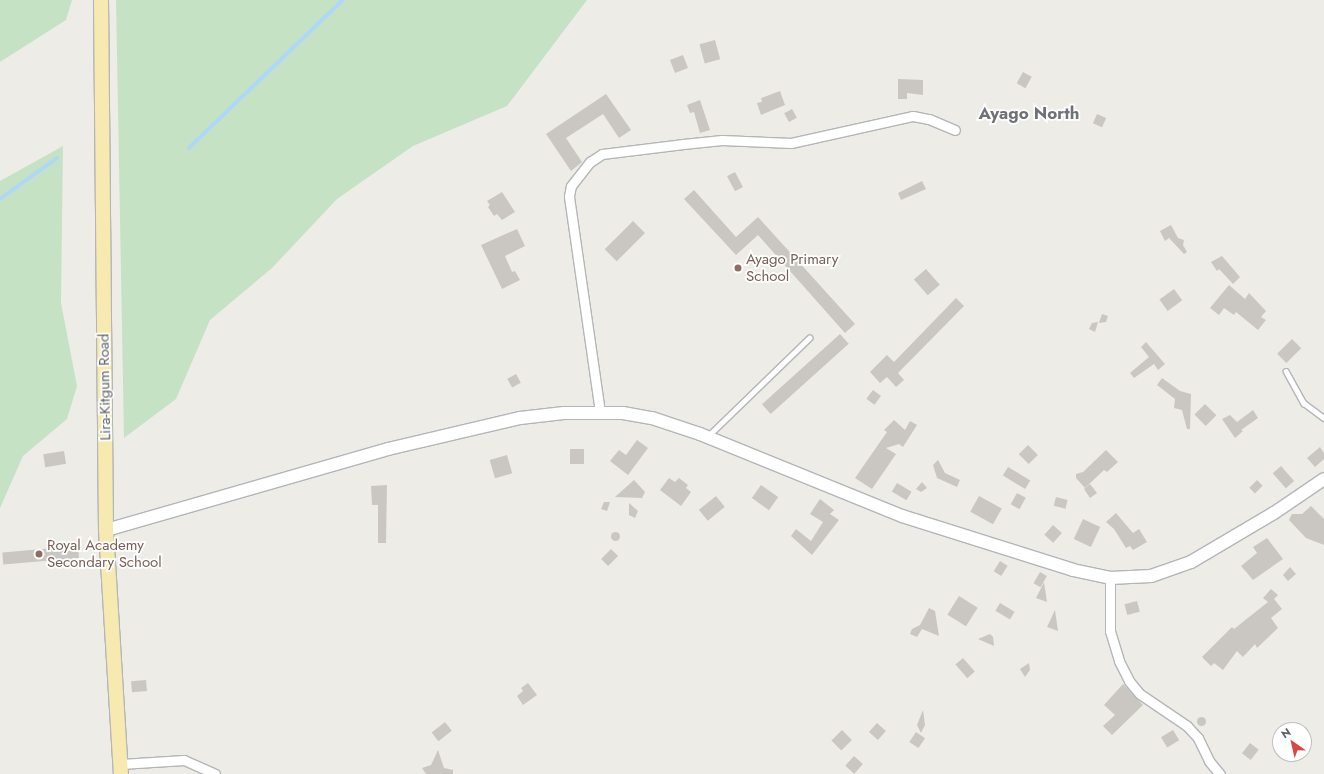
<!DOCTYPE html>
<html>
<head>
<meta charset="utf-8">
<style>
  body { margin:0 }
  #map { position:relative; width:1324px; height:774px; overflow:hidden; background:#eeece6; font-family:Jost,sans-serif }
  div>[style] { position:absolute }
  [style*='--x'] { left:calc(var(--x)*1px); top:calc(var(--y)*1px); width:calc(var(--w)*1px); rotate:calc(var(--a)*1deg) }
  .green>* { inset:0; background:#c5e3c4 }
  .stream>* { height:3.5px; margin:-1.75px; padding:0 1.75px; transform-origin:1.75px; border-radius:1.75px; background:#add8f7 }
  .building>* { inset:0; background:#cac7c2; transform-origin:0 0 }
  .round { border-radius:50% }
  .roads { filter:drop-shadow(1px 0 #b3b6b9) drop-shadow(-1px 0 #b3b6b9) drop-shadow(0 1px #b3b6b9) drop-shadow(0 -1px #b3b6b9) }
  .lane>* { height:4.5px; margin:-2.25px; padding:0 2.25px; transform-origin:2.25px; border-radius:2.25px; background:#fff }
  .street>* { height:9px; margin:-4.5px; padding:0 4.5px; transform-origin:4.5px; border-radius:4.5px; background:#fff }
  .secondary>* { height:12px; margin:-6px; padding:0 6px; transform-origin:6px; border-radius:6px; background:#fff }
  .primary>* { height:14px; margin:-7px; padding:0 7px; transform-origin:7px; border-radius:7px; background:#f7eab1 }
  .dots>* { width:11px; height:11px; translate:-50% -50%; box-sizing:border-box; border:2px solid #fff; border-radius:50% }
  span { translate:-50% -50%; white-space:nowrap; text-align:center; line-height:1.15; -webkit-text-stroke:3.5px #fff; paint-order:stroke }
  .education-label { font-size:15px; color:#785e54 }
  .left { translate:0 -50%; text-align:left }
  .street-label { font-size:15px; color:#5d6164 }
  .quarter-label { font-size:17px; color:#6e7276; font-weight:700 }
  .north { position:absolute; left:1272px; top:722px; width:40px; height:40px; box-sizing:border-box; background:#fff; border:1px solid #bec0c1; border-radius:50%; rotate:326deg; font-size:11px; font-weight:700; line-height:16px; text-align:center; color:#5d6164 }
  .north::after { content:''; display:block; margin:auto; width:14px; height:18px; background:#d94941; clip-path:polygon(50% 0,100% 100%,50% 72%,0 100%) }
</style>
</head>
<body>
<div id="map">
  <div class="green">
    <div style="clip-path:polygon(0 0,72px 0,66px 20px,0 62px)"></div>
    <div style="clip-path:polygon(116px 0,587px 0,507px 106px,413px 146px,337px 199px,272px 268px,210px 320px,176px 399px,124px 438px)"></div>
    <div style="clip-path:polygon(63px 146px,61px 303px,77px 386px,67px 419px,23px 456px,0 508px,0 181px)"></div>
  </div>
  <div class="stream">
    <div style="--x:189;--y:148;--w:214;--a:-43.9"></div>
    <div style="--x:0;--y:199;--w:70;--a:-35.7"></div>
  </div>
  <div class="building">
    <div style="left:715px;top:40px;width:20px;height:16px;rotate:75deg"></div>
    <div style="left:683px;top:55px;width:14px;height:14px;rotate:69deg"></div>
    <div style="left:1023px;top:72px;width:10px;height:13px;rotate:29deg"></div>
    <div style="clip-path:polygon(898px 79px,923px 80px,923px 95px,907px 93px,907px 99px,898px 99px)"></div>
    <div style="clip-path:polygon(780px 91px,785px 105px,761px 115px,757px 103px,762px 102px,761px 98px)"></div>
    <div style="clip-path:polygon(606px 94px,631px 130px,619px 138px,603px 114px,566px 138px,582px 162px,571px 171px,546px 134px)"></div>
    <div style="clip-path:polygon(700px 100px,710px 130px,700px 133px,694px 112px,690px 113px,687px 105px)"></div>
    <div style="left:792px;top:109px;width:10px;height:9px;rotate:61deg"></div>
    <div style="left:1097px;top:114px;width:10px;height:10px;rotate:24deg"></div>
    <div style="left:735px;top:172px;width:17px;height:9px;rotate:62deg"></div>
    <div style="clip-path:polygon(922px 181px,926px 189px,901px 200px,898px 193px)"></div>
    <div style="clip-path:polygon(694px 190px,736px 237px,758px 217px,855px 324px,845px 333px,758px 235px,736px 255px,684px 199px)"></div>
    <div style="clip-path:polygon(502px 192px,515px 212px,502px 220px,497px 214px,494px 216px,488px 207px,490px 205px,487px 201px)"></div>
    <div style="left:633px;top:221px;width:17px;height:40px;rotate:45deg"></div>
    <div style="clip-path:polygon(1171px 225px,1178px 238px,1184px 240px,1183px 245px,1187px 252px,1184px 254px,1169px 238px,1165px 241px,1160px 231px)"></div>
    <div style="clip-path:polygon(517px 229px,525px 246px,505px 256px,512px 272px,515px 271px,520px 280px,502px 289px,481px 245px)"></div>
    <div style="clip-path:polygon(1222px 256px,1240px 277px,1233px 284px,1219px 269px,1217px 271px,1211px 262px)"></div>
    <div style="left:926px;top:269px;width:21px;height:16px;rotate:49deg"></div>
    <div style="clip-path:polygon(1229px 285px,1245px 299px,1249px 293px,1266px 311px,1261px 317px,1266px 320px,1258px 330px,1236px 312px,1234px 315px,1224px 308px,1219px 315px,1210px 308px)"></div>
    <div style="left:1174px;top:289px;width:14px;height:18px;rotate:54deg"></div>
    <div style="clip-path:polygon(956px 298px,964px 306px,898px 373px,904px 380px,896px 387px,887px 377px,880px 383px,870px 372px,887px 355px,894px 362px)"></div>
    <div style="clip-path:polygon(1102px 314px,1108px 316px,1106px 322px,1099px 323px)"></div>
    <div style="clip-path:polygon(1098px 322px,1095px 332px,1089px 329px,1092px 323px)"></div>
    <div style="left:840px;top:334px;width:13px;height:105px;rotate:48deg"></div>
    <div style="left:1292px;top:339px;width:13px;height:21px;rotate:45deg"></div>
    <div style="clip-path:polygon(1146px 342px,1165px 364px,1158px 370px,1154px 364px,1134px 378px,1130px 373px,1149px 357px,1141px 347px)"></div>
    <div style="left:516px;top:374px;width:10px;height:10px;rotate:61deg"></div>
    <div style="clip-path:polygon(1162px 378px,1180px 391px,1191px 394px,1190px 429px,1187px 429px,1182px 410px,1174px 408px,1175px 399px,1157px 385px)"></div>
    <div style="left:873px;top:390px;width:10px;height:11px;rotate:37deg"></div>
    <div style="left:1205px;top:404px;width:16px;height:15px;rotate:45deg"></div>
    <div style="clip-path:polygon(1253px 410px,1258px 418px,1241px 430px,1243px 431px,1235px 438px,1222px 419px,1230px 415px,1237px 422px)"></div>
    <div style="clip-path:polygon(894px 420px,905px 430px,910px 421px,917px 425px,903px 447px,899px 444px,886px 448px,896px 454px,872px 489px,855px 478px,887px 432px,884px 430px)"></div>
    <div style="clip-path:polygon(637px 440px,648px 448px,628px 475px,610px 461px,619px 450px,626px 455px)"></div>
    <div style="left:1028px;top:445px;width:14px;height:13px;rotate:45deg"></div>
    <div style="clip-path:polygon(1320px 447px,1324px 453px,1324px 459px,1315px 467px,1307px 458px)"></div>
    <div style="left:570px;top:449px;width:14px;height:15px"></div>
    <div style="clip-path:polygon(1106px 450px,1118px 462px,1107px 472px,1104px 470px,1085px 488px,1076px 478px,1076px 474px,1083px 472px)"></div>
    <div style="left:64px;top:451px;width:13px;height:21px;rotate:81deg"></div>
    <div style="left:507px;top:455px;width:19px;height:18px;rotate:74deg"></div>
    <div style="clip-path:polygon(938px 460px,945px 473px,960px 480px,957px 487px,937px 478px,933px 465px)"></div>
    <div style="left:1281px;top:466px;width:20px;height:11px;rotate:49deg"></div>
    <div style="left:1008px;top:467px;width:26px;height:10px;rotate:31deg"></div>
    <div style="clip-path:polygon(669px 478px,675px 482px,679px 478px,688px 485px,686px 488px,691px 492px,681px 506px,660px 490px)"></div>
    <div style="clip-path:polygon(634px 480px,645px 492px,642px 498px,615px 497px)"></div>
    <div style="left:1257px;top:480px;width:8px;height:11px;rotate:45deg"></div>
    <div style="clip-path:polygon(922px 482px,927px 488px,921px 492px,916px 489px)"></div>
    <div style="left:897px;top:483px;width:17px;height:10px;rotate:31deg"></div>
    <div style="clip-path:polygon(1090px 484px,1097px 493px,1090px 498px,1084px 489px)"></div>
    <div style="clip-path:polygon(387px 485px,386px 543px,378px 543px,378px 505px,372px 505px,371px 486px)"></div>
    <div style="left:761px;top:485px;width:21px;height:16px;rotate:35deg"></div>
    <div style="left:1017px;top:493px;width:10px;height:13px;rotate:29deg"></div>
    <div style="left:716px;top:496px;width:14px;height:22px;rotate:51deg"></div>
    <div style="left:979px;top:496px;width:26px;height:18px;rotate:29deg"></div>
    <div style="left:1056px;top:497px;width:12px;height:9px;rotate:14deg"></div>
    <div style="clip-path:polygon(820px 499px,834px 510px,830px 514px,839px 520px,812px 555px,791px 536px,796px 529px,811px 541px,823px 522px,810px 514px)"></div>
    <div style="clip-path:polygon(604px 502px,610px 502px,607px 511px,601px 509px)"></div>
    <div style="clip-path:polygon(629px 503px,638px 511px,635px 518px,629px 515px)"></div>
    <div style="clip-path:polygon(1311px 506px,1324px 519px,1324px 545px,1306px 538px,1289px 520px,1292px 514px,1302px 514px)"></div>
    <div style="clip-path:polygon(1116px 513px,1133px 533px,1139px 529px,1147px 542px,1133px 550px,1130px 546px,1126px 548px,1114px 529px,1106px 522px)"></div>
    <div style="left:1083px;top:519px;width:19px;height:22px;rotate:25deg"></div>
    <div style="left:1053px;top:525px;width:12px;height:13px;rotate:42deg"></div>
    <div class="round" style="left:610.5px;top:531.5px;width:9px;height:9px"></div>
    <div style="clip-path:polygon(1267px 538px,1283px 559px,1253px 580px,1241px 566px,1257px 553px,1253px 547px)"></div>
    <div style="left:78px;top:546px;width:12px;height:76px;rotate:85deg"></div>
    <div style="left:611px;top:549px;width:10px;height:14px;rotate:45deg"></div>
    <div style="left:1000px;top:561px;width:9px;height:12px;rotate:32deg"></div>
    <div style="clip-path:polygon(1290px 567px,1296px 574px,1288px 581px,1283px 575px)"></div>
    <div style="left:1040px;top:572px;width:8px;height:13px;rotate:30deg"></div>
    <div style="clip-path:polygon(1044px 582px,1047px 602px,1036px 598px)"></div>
    <div style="clip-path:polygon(1271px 589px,1278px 595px,1274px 599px,1282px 609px,1271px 618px,1278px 628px,1257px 648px,1255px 644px,1243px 657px,1237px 651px,1223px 670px,1214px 663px,1211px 666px,1202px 657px,1232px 627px,1234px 629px,1268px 602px,1263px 598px)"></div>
    <div style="left:959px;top:596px;width:22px;height:22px;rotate:32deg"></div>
    <div style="left:1137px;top:601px;width:11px;height:13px;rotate:75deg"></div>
    <div style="left:1000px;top:603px;width:17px;height:9px;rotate:31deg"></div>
    <div style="clip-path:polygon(929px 608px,935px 611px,939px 636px,922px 629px,917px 637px,910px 634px,912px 629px,920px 625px)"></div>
    <div style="clip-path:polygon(1055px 610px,1058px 631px,1047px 627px)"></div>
    <div style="clip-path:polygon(990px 634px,993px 637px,994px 646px,978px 639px)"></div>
    <div style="left:963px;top:658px;width:18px;height:10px;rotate:49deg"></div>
    <div style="clip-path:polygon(1029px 663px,1030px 670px,1025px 677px,1020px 669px)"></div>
    <div style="left:146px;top:680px;width:11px;height:15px;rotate:85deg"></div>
    <div style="clip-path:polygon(528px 683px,537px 695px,523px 705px,517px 696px,523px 691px,521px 688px)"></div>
    <div style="clip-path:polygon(1123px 684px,1143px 705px,1112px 735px,1103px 726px,1115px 715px,1104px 705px)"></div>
    <div style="clip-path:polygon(923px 710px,925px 725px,921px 733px,917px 725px)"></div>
    <div class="round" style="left:1196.5px;top:716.5px;width:9px;height:9px"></div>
    <div style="left:445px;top:722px;width:11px;height:17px;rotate:52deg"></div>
    <div style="left:877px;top:723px;width:12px;height:12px;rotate:42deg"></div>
    <div style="left:842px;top:730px;width:14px;height:15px;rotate:45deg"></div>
    <div style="left:1173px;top:730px;width:12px;height:14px;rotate:59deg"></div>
    <div style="left:916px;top:732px;width:11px;height:12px;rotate:34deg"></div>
    <div style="left:1250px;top:743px;width:11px;height:13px;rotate:38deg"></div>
    <div style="clip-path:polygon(438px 750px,444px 768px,453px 770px,453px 774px,426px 774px,422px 768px,431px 765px)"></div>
    <div style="left:854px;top:756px;width:12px;height:13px;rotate:42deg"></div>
  </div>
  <div class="roads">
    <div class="lane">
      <div style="--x:1286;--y:371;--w:37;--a:61"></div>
      <div style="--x:1304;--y:403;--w:25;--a:37"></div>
      <div style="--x:708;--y:436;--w:141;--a:-44.1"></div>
    </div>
    <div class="street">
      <div style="--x:600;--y:412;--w:218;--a:-98.2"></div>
      <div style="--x:569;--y:196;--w:10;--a:-79"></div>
      <div style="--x:571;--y:186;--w:31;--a:-52"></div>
      <div style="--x:590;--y:162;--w:14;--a:-34"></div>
      <div style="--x:602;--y:154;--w:82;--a:-7"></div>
      <div style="--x:683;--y:144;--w:39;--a:-6"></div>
      <div style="--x:722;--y:140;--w:69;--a:2.5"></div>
      <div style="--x:791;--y:143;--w:125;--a:-12.5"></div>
      <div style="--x:913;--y:116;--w:16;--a:11"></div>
      <div style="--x:929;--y:119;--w:28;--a:23"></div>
      <div style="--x:1110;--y:578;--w:53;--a:90"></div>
      <div style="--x:1110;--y:631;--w:31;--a:73"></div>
      <div style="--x:1119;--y:661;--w:22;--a:63"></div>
      <div style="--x:1129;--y:681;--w:17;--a:50"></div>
      <div style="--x:1140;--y:694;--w:57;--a:34.2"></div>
      <div style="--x:1187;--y:726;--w:16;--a:47"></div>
      <div style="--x:1198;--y:738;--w:25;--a:64"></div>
      <div style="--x:1209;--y:761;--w:17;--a:50"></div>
      <div style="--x:121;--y:764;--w:63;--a:-3.6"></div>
      <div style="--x:184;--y:760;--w:34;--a:24"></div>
    </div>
    <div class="secondary">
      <div style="--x:106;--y:530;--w:293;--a:-16"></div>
      <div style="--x:388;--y:449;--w:136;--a:-13.2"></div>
      <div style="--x:520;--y:418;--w:44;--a:-6.5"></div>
      <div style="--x:564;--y:413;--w:59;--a:0"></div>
      <div style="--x:623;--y:413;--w:29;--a:10"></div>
      <div style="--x:652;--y:418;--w:51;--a:18.4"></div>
      <div style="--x:700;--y:434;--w:218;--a:22.1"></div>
      <div style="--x:902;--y:516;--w:179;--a:17.5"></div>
      <div style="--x:1073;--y:570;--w:38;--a:12"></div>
      <div style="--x:1110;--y:578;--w:41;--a:-2.8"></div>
      <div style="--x:1151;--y:576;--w:42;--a:-19.3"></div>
      <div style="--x:1191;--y:562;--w:96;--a:-30.6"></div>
      <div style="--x:1274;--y:513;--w:60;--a:-34.2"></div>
    </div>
    <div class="primary">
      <div style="--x:101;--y:0;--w:530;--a:89.46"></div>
      <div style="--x:106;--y:530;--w:244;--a:86.5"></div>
    </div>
  </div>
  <div class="dots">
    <div style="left:738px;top:268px;background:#8d6e63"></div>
    <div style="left:39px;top:554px;background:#8d6e63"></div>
  </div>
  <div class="education-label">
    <span class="left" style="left:746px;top:268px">Ayago Primary<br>School</span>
    <span class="left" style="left:47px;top:554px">Royal Academy<br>Secondary School</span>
  </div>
  <div class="street-label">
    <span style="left:105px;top:387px;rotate:-91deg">Lira-Kitgum Road</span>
  </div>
  <div class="quarter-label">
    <span style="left:1029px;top:114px">Ayago North</span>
  </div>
  <div class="north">N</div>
</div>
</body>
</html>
